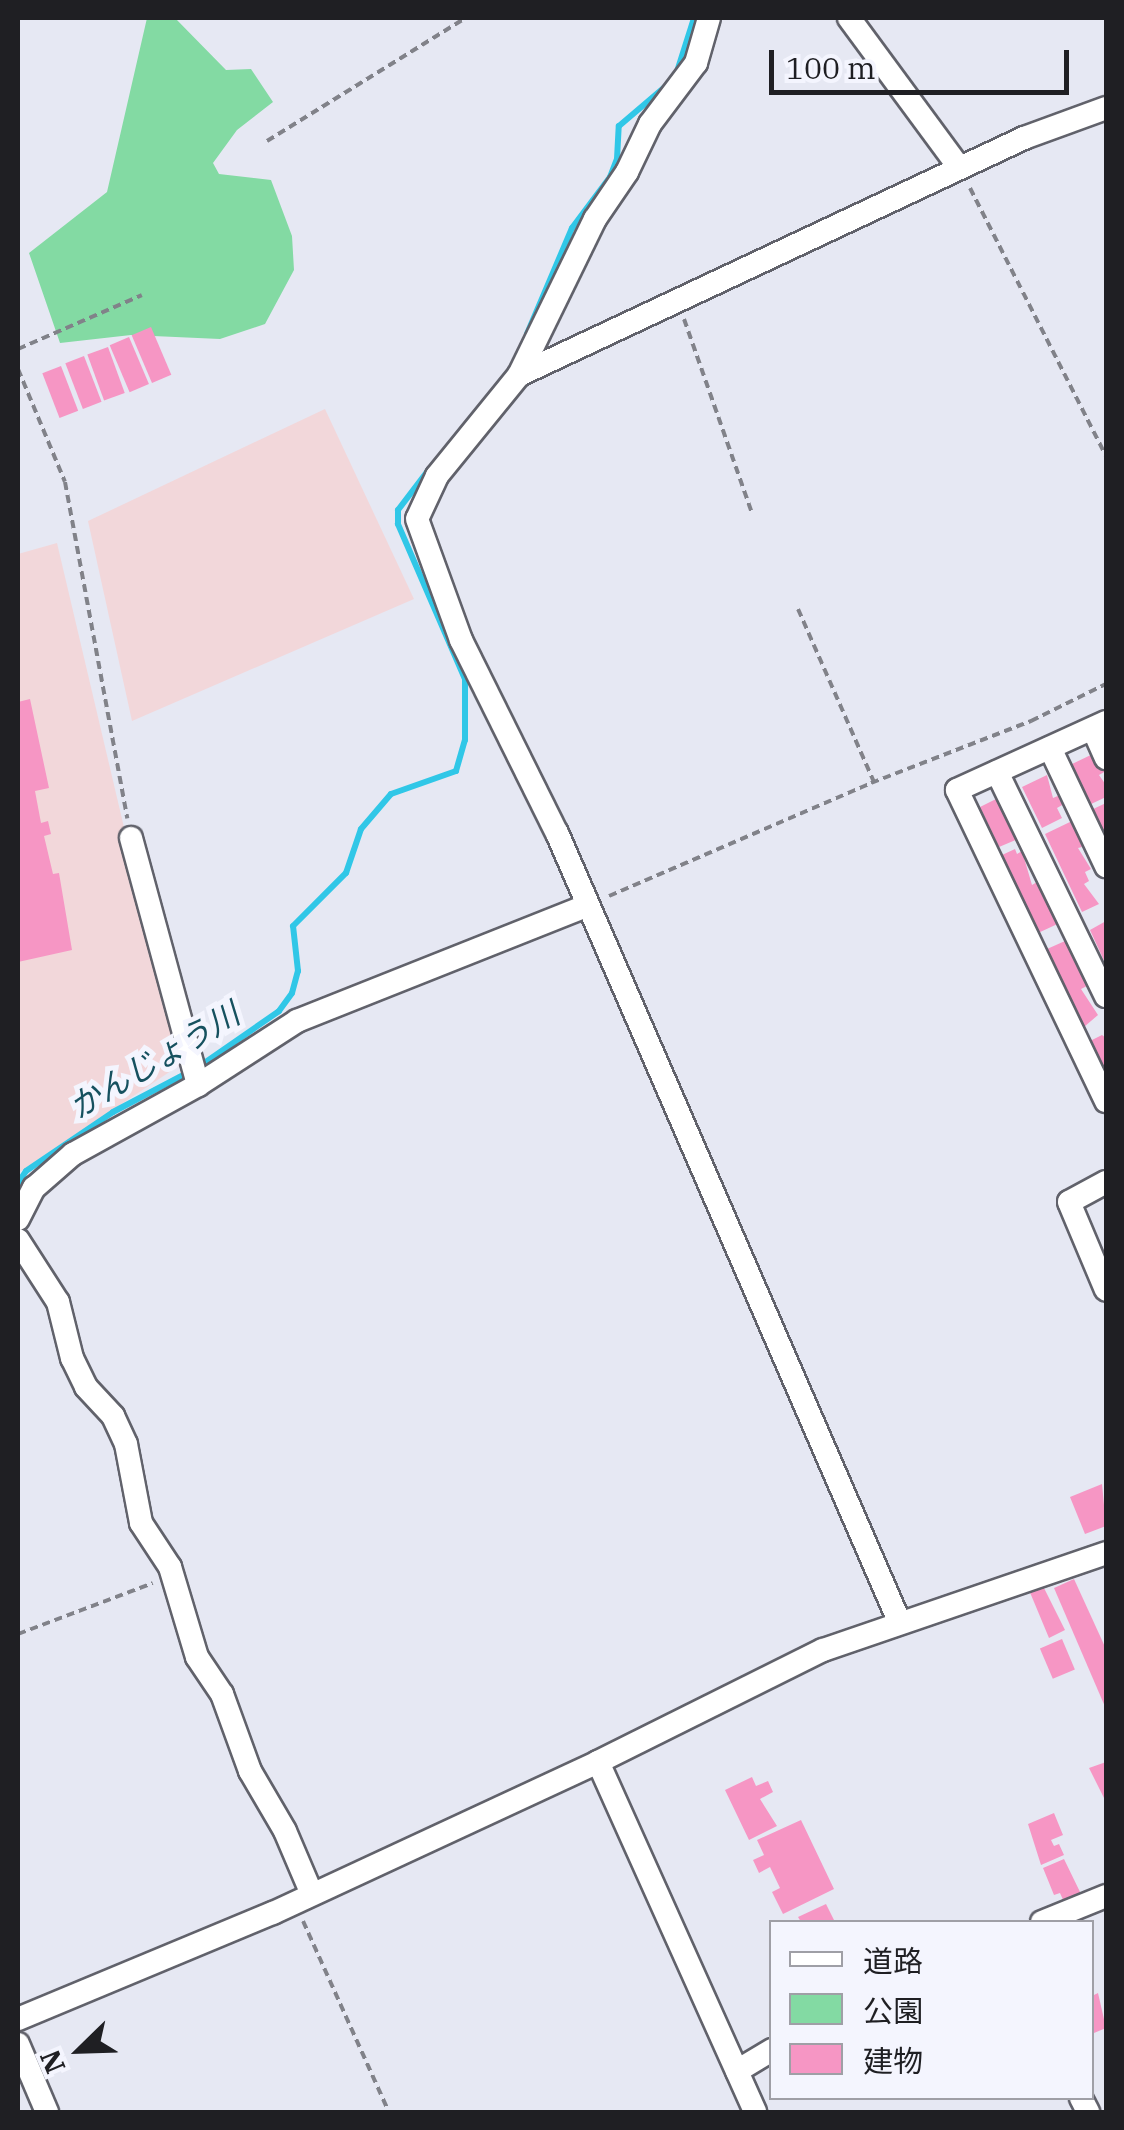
<!DOCTYPE html>
<html>
<head>
<meta charset="utf-8">
<style>
  body { margin:0 }
  #map { position:relative; width:1124px; height:2130px; overflow:hidden; background:#e6e8f3; font-family:"IBM Plex Serif","Noto Sans JP",serif }
  div>[style] { position:absolute }
  [style*='--x'] { left:calc(var(--x)*1px); top:calc(var(--y)*1px); width:calc(var(--w)*1px); rotate:calc(var(--a)*1deg) }
  .industrial>* { inset:0; background:#f2d7da }
  .green>* { inset:0; background:#83daa3 }
  .stream>* { height:6px; margin:-3px; padding:0 3px; transform-origin:3px; border-radius:3px; background:#30c7e7 }
  .building>* { inset:0; background:#f696c4; transform-origin:0 0 }
  .path>* { height:4px; margin-top:-2px; transform-origin:0; background:repeating-linear-gradient(90deg,#818289 0 8px,transparent 0 13px) }
  .roads { filter:drop-shadow(2px 0 #61626b) drop-shadow(-2px 0 #61626b) drop-shadow(0 2px #61626b) drop-shadow(0 -2px #61626b) }
  .street>* { height:22px; margin:-11px; padding:0 11px; transform-origin:11px; border-radius:11px; background:#fff }
  span { translate:-50% -50%; white-space:nowrap; text-align:center; line-height:1.15; -webkit-text-stroke:10px #f4f5fe; paint-order:stroke }
  .water-label { font-size:32px; color:#16515f; font-style:italic }
  .frame { position:absolute; inset:0; border:20px solid #1f1f23; pointer-events:none }
  .legend { position:absolute; left:769px; top:1920px; width:325px; height:180px; box-sizing:border-box; background:#f4f5fe; border:2px solid #9f9fa6; margin:0; padding:12px 18px; list-style:none; font-size:30px; color:#1f1f23 }
  .legend li { display:flex; align-items:center; gap:20px; height:50px }
  .legend b { width:50px; border:2px solid #9f9fa6 }
  .north { position:absolute; left:30px; top:2000px; width:100px; height:100px; -webkit-text-stroke:8px #f4f5fe; paint-order:stroke; rotate:247deg; font-size:28px; font-weight:700; line-height:40px; text-align:center; color:#1f1f23 }
  .north::after { content:''; display:block; margin:auto; width:35px; height:45px; background:#1f1f23; clip-path:polygon(50% 0,100% 100%,50% 72%,0 100%) }
  .scale { position:absolute; left:769px; top:50px; width:300px; height:45px; box-sizing:border-box; border:5px solid #1f1f23; border-top:0; padding-left:12px; font-size:30px; line-height:35px; white-space:nowrap; color:#1f1f23; -webkit-text-stroke:8px #f4f5fe; paint-order:stroke }
</style>
</head>
<body>
<div id="map">
  <div class="industrial">
    <div style="clip-path:polygon(325px 409px,414px 599px,132px 721px,88px 521px)"></div>
    <div style="clip-path:polygon(57px 543px,180px 1065px,18px 1173px,18px 554px)"></div>
  </div>
  <div class="green">
    <div style="clip-path:polygon(147px 18px,175px 18px,226px 70px,251px 69px,273px 102px,237px 130px,213px 163px,219px 174px,271px 180px,292px 236px,294px 270px,265px 324px,220px 339px,131px 335px,60px 343px,29px 253px,107px 192px)"></div>
  </div>
  <div class="stream">
    <div style="--x:675;--y:78;--w:63;--a:-72.4"></div>
    <div style="--x:527;--y:334;--w:115;--a:-67"></div>
    <div style="--x:572;--y:228;--w:64;--a:-53.3"></div>
    <div style="--x:610;--y:177;--w:19;--a:-69"></div>
    <div style="--x:617;--y:159;--w:33;--a:-87"></div>
    <div style="--x:619;--y:126;--w:62;--a:-40.4"></div>
    <div style="--x:200;--y:1066;--w:96;--a:-34.8"></div>
    <div style="--x:279;--y:1011;--w:22;--a:-54"></div>
    <div style="--x:292;--y:993;--w:23;--a:-75"></div>
    <div style="--x:298;--y:971;--w:45;--a:-96.3"></div>
    <div style="--x:293;--y:926;--w:75;--a:-45"></div>
    <div style="--x:346;--y:873;--w:46;--a:-71.2"></div>
    <div style="--x:361;--y:829;--w:46;--a:-49.4"></div>
    <div style="--x:391;--y:794;--w:69;--a:-19.5"></div>
    <div style="--x:456;--y:771;--w:32;--a:-74"></div>
    <div style="--x:465;--y:740;--w:61;--a:-90"></div>
    <div style="--x:465;--y:679;--w:169;--a:-113.4"></div>
    <div style="--x:398;--y:524;--w:14;--a:-90"></div>
    <div style="--x:398;--y:510;--w:53;--a:-52.7"></div>
    <div style="--x:18;--y:1183;--w:14;--a:-56"></div>
    <div style="--x:26;--y:1171;--w:105;--a:-34.1"></div>
    <div style="--x:113;--y:1112;--w:86;--a:-27.8"></div>
  </div>
  <div class="building">
    <div style="left:151px;top:327px;width:52px;height:21px;rotate:67deg"></div>
    <div style="left:129px;top:337px;width:51px;height:21px;rotate:67deg"></div>
    <div style="left:108px;top:347px;width:49px;height:22px;rotate:70deg"></div>
    <div style="left:84px;top:356px;width:49px;height:20px;rotate:69deg"></div>
    <div style="left:61px;top:366px;width:48px;height:20px;rotate:69deg"></div>
    <div style="clip-path:polygon(30px 699px,49px 788px,35px 791px,41px 823px,48px 821px,51px 834px,44px 836px,53px 874px,59px 873px,72px 950px,18px 962px,18px 702px)"></div>
    <div style="clip-path:polygon(1097px 752px,1106px 771px,1099px 775px,1106px 785px,1106px 797px,1089px 805px,1070px 765px)"></div>
    <div style="clip-path:polygon(1047px 775px,1053px 798px,1060px 795px,1064px 804px,1057px 808px,1062px 818px,1042px 828px,1022px 787px)"></div>
    <div style="clip-path:polygon(1004px 795px,1018px 839px,999px 847px,980px 807px)"></div>
    <div style="clip-path:polygon(1106px 803px,1106px 842px,1091px 810px)"></div>
    <div style="clip-path:polygon(1072px 821px,1082px 847px,1078px 848px,1091px 869px,1085px 872px,1089px 881px,1084px 884px,1099px 904px,1082px 912px,1045px 834px)"></div>
    <div style="clip-path:polygon(1015px 849px,1017px 854px,1022px 851px,1032px 885px,1037px 882px,1042px 893px,1047px 891px,1064px 921px,1038px 933px,1002px 855px)"></div>
    <div style="clip-path:polygon(1106px 921px,1106px 965px,1090px 930px)"></div>
    <div style="clip-path:polygon(1065px 941px,1072px 956px,1079px 953px,1091px 984px,1081px 989px,1098px 1015px,1084px 1027px,1047px 949px)"></div>
    <div style="clip-path:polygon(1102px 1035px,1106px 1038px,1106px 1075px,1090px 1041px)"></div>
    <div style="clip-path:polygon(1102px 1484px,1106px 1526px,1085px 1534px,1070px 1497px)"></div>
    <div style="clip-path:polygon(1074px 1579px,1106px 1649px,1106px 1709px,1054px 1588px)"></div>
    <div style="clip-path:polygon(1042px 1584px,1065px 1630px,1049px 1638px,1029px 1590px)"></div>
    <div style="left:1062px;top:1639px;width:33px;height:24px;rotate:67deg"></div>
    <div style="clip-path:polygon(1106px 1762px,1106px 1802px,1089px 1768px)"></div>
    <div style="clip-path:polygon(752px 1777px,756px 1786px,768px 1781px,773px 1792px,760px 1799px,777px 1826px,749px 1840px,725px 1790px)"></div>
    <div style="clip-path:polygon(1054px 1813px,1063px 1835px,1051px 1840px,1054px 1846px,1059px 1844px,1064px 1855px,1041px 1865px,1028px 1824px)"></div>
    <div style="clip-path:polygon(801px 1820px,834px 1889px,783px 1914px,772px 1892px,780px 1888px,770px 1867px,759px 1873px,753px 1860px,764px 1855px,757px 1840px)"></div>
    <div style="clip-path:polygon(1064px 1859px,1081px 1894px,1064px 1902px,1060px 1893px,1054px 1895px,1043px 1868px)"></div>
    <div style="clip-path:polygon(826px 1904px,835px 1922px,801px 1922px,798px 1917px)"></div>
    <div style="clip-path:polygon(1098px 1993px,1106px 2028px,1094px 2033px,1092px 1996px)"></div>
  </div>
  <div class="path">
    <div style="--x:267;--y:141;--w:233;--a:-31.8"></div>
    <div style="--x:970;--y:188;--w:301;--a:63.1"></div>
    <div style="--x:684;--y:319;--w:206;--a:70.7"></div>
    <div style="--x:18;--y:349;--w:135;--a:-23.5"></div>
    <div style="--x:18;--y:369;--w:122;--a:67.4"></div>
    <div style="--x:65;--y:482;--w:342;--a:79.5"></div>
    <div style="--x:798;--y:609;--w:189;--a:66.3"></div>
    <div style="--x:609;--y:896;--w:285;--a:-23.3"></div>
    <div style="--x:871;--y:783;--w:172;--a:-21.2"></div>
    <div style="--x:1031;--y:721;--w:84;--a:-26.3"></div>
    <div style="--x:18;--y:1634;--w:144;--a:-20.7"></div>
    <div style="--x:303;--y:1921;--w:209;--a:65.8"></div>
  </div>
  <div class="roads">
    <div class="street">
      <div style="--x:709;--y:18;--w:47;--a:106.1"></div>
      <div style="--x:696;--y:63;--w:76;--a:127"></div>
      <div style="--x:650;--y:124;--w:53;--a:115.6"></div>
      <div style="--x:627;--y:172;--w:57;--a:124.2"></div>
      <div style="--x:595;--y:219;--w:174;--a:116"></div>
      <div style="--x:519;--y:375;--w:130;--a:129.1"></div>
      <div style="--x:437;--y:476;--w:47;--a:114.9"></div>
      <div style="--x:417;--y:519;--w:129;--a:70"></div>
      <div style="--x:461;--y:640;--w:216;--a:63.6"></div>
      <div style="--x:557;--y:833;--w:859;--a:66.54"></div>
      <div style="--x:849;--y:18;--w:185;--a:53.6"></div>
      <div style="--x:519;--y:375;--w:558;--a:-25.14"></div>
      <div style="--x:1024;--y:138;--w:87;--a:-20.1"></div>
      <div style="--x:1106;--y:722;--w:164;--a:155.5"></div>
      <div style="--x:957;--y:790;--w:345;--a:64.4"></div>
      <div style="--x:1093;--y:729;--w:32;--a:66"></div>
      <div style="--x:1050;--y:748;--w:131;--a:64.6"></div>
      <div style="--x:997;--y:772;--w:249;--a:64.1"></div>
      <div style="--x:131;--y:838;--w:256;--a:74.8"></div>
      <div style="--x:1106;--y:1182;--w:42;--a:151.6"></div>
      <div style="--x:1069;--y:1202;--w:95;--a:67.2"></div>
      <div style="--x:18;--y:1219;--w:35;--a:-63"></div>
      <div style="--x:34;--y:1188;--w:52;--a:-41.1"></div>
      <div style="--x:73;--y:1154;--w:143;--a:-28.9"></div>
      <div style="--x:198;--y:1085;--w:118;--a:-32.9"></div>
      <div style="--x:297;--y:1021;--w:311;--a:-21.7"></div>
      <div style="--x:18;--y:1240;--w:74;--a:57.2"></div>
      <div style="--x:58;--y:1302;--w:58;--a:76"></div>
      <div style="--x:72;--y:1358;--w:32;--a:64"></div>
      <div style="--x:86;--y:1387;--w:40;--a:47"></div>
      <div style="--x:113;--y:1416;--w:31;--a:65"></div>
      <div style="--x:126;--y:1444;--w:80;--a:79.2"></div>
      <div style="--x:141;--y:1523;--w:53;--a:56.6"></div>
      <div style="--x:170;--y:1567;--w:94;--a:73.3"></div>
      <div style="--x:197;--y:1657;--w:45;--a:56"></div>
      <div style="--x:222;--y:1694;--w:82;--a:70"></div>
      <div style="--x:250;--y:1771;--w:69;--a:59.7"></div>
      <div style="--x:285;--y:1831;--w:66;--a:66.9"></div>
      <div style="--x:598;--y:1762;--w:384;--a:65.8"></div>
      <div style="--x:1042;--y:1922;--w:69;--a:-22.1"></div>
      <div style="--x:18;--y:2019;--w:276;--a:-22.6"></div>
      <div style="--x:273;--y:1913;--w:358;--a:-24.9"></div>
      <div style="--x:598;--y:1762;--w:251;--a:-26.5"></div>
      <div style="--x:823;--y:1650;--w:299;--a:-18.9"></div>
      <div style="--x:18;--y:2044;--w:74;--a:66.9"></div>
      <div style="--x:737;--y:2071;--w:41;--a:-31"></div>
      <div style="--x:1081;--y:2098;--w:16;--a:63"></div>
    </div>
  </div>
  <div class="water-label">
    <span style="left:154px;top:1060px;rotate:-31deg">かんじょう川</span>
  </div>
  <div class="frame"></div>
  <ul class="legend">
  <li><b style="height:12px;background:#fff"></b>道路</li>
  <li><b style="height:28px;background:#83daa3"></b>公園</li>
  <li><b style="height:28px;background:#f696c4"></b>建物</li>
  </ul>
  <div class="north">N</div>
  <div class="scale">100 m</div>
</div>
</body>
</html>
